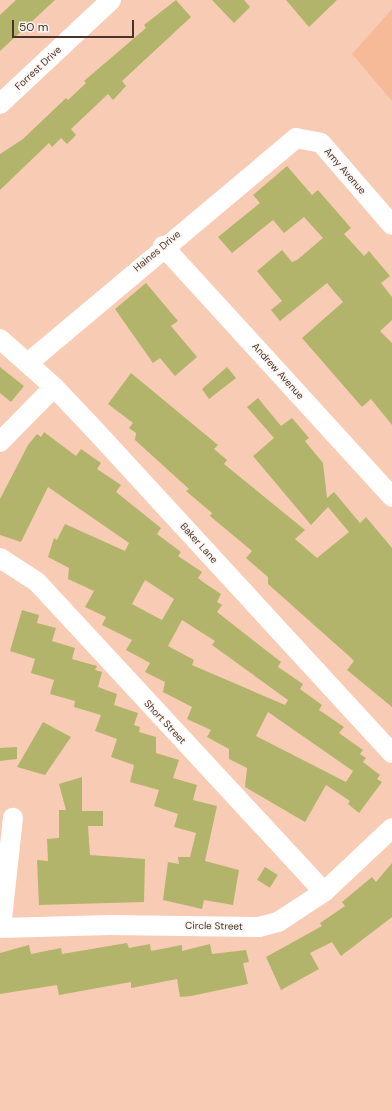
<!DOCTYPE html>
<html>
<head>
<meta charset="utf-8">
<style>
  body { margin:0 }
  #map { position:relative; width:392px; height:1111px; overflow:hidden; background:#f7cbb4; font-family:"DM Sans",sans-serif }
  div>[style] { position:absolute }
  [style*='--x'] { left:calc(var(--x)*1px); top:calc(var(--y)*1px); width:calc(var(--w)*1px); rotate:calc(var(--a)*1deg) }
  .built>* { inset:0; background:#f7ba99 }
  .building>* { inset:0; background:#b3b46b; transform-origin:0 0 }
  .street>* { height:20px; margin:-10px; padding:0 10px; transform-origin:10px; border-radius:10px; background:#fff }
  span { translate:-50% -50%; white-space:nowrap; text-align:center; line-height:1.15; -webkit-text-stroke:3px #fbf5f2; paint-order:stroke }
  .street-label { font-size:10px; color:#4a3429 }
  .scale { position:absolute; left:12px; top:20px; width:122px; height:18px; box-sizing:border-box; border:2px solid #4a3429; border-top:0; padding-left:5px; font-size:12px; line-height:14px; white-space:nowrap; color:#4a3429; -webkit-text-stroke:3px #fbf5f2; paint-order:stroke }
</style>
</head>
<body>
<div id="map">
  <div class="built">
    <div style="clip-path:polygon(392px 9px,392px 101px,352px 54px)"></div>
  </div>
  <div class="building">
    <div style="clip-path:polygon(16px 0,55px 0,0 51px,0 15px)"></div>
    <div style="clip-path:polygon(176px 0,191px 17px,122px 81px,126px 86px,113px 100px,108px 94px,71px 129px,76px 135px,67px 144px,61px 138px,52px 147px,49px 143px,0 190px,0 154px,23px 139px,66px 98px,68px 100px,86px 83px,84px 81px,146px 28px,144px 25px)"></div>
    <div style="clip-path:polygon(212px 0,244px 0,250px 7px,234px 23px)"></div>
    <div style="clip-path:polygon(286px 0,337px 0,309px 27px)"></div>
    <div style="clip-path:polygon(287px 166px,312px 195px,318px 190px,351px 228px,344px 234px,364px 256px,369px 251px,390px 276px,381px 283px,392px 297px,392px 320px,380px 331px,392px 343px,392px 425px,371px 399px,362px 407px,302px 338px,343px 302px,327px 283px,280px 321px,271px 310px,282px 301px,257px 271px,282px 250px,292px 262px,297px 260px,323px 238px,304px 217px,284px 233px,273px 220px,232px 253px,218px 237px,260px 203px,253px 195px)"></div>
    <div style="clip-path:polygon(146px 283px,178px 321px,171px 326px,197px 357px,175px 376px,160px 358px,153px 363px,115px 309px)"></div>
    <div style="clip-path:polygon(0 367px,24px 386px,11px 402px,0 393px)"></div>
    <div style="clip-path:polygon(227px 367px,236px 378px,209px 399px,202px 389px)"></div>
    <div style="clip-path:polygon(131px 373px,218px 445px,214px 449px,227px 460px,224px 464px,305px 530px,295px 539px,317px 558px,349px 532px,328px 507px,311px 525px,253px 456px,274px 438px,247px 407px,258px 398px,281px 426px,292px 418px,309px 438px,305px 441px,323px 463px,327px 498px,334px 492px,360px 523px,366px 517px,392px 548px,392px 707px,347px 670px,354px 661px,350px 657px,268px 584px,268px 577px,246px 558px,252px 551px,210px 516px,212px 513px,186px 491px,189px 489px,135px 440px,136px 433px,129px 428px,133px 423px,108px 404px)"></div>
    <div style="clip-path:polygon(evenodd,44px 432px,76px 456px,81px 449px,101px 463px,97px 469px,121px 485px,116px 492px,161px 528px,157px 534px,181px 552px,178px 556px,202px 572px,198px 578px,203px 582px,221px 594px,217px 602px,222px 605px,217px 612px,281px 662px,278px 667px,303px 684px,300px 689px,322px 705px,319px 710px,344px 727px,339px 733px,363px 750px,360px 754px,366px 758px,363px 762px,380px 775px,377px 779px,382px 782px,359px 813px,348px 804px,350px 801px,326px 785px,305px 822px,245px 787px,247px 768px,229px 759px,229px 749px,207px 737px,211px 730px,187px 719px,192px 707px,163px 692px,165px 682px,145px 672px,150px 663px,126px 650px,132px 640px,102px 625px,106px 617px,85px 607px,94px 591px,68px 579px,69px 568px,48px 557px,54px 538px,57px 540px,65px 524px,125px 551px,129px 543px,48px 487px,21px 542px,0 535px,0 499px,28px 445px,37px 434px,41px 437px,44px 432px,145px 580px,174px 599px,162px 620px,132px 604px,145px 580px,44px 432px,182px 620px,215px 641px,212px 645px,288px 700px,285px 705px,192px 665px,194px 660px,168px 646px,182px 620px,44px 432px,268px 712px,353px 771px,346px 782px,256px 736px,268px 712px)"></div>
    <div style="clip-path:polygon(22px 610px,39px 615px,37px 623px,56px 628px,52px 641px,75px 648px,72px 659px,97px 666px,95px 670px,102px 672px,98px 687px,117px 694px,114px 705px,138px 713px,134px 725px,140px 727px,139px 732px,156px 737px,156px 753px,179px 760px,173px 778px,197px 785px,193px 800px,217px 806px,205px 861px,239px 870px,233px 905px,204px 900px,202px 909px,163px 900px,168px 862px,179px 864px,178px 857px,190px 857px,196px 833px,174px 827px,178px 814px,154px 806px,159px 790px,130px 782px,134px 765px,111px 757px,117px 739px,95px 731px,101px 715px,74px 707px,75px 701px,50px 694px,54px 680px,31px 673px,35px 659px,10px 651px)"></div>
    <div style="clip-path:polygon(43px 722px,71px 737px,45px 775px,17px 767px)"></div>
    <div style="clip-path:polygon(17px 747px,17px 759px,0 761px,0 748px)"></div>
    <div style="clip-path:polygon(82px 777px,82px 811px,103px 811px,103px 826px,88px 826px,90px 855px,145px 859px,144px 902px,39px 905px,37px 860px,48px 861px,47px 839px,59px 838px,59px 810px,66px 810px,59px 784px)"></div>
    <div style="clip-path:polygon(392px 863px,392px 917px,341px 956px,332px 942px,310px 953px,319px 969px,281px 990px,266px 957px,322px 926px,320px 923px,345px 906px,342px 902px,372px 877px,376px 882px)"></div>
    <div style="left:265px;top:867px;width:15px;height:15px;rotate:32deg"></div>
    <div style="clip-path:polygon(127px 943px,129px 948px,150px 944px,151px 951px,182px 945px,182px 951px,210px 944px,212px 954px,246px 950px,249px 962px,243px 963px,248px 984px,191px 996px,180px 997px,177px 979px,131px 988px,131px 982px,59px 995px,57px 985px,0 994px,0 953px,29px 945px,31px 954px,61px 948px,62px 954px)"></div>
  </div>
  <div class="street">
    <div style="--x:0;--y:104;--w:152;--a:-43.1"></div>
    <div style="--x:163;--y:246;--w:340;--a:47.6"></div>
    <div style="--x:0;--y:339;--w:72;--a:41.6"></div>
    <div style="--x:54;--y:387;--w:55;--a:46.5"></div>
    <div style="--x:92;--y:427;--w:443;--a:47.4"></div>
    <div style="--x:28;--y:363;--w:350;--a:-40"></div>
    <div style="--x:296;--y:138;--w:25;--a:11"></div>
    <div style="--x:321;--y:143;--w:108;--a:49.1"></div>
    <div style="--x:0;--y:442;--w:77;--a:-45.5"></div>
    <div style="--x:0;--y:558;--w:44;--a:33"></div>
    <div style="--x:37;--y:582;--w:422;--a:47.2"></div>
    <div style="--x:0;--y:928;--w:110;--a:-1.6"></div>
    <div style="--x:110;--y:925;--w:149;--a:0.8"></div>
    <div style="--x:259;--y:927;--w:20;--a:-15"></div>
    <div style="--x:278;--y:922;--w:55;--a:-33.1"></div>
    <div style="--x:324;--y:892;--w:93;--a:-43.3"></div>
    <div style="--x:1;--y:928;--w:111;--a:-83.8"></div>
  </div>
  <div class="street-label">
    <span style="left:38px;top:68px;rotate:-43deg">Forrest Drive</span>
    <span style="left:345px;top:171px;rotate:49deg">Amy Avenue</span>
    <span style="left:157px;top:251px;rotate:-40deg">Haines Drive</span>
    <span style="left:278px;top:371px;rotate:48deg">Andrew Avenue</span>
    <span style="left:199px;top:543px;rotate:48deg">Baker Lane</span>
    <span style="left:165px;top:722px;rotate:47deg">Short Street</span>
    <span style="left:214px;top:926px;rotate:1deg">Circle Street</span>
  </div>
  <div class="scale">50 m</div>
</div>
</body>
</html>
